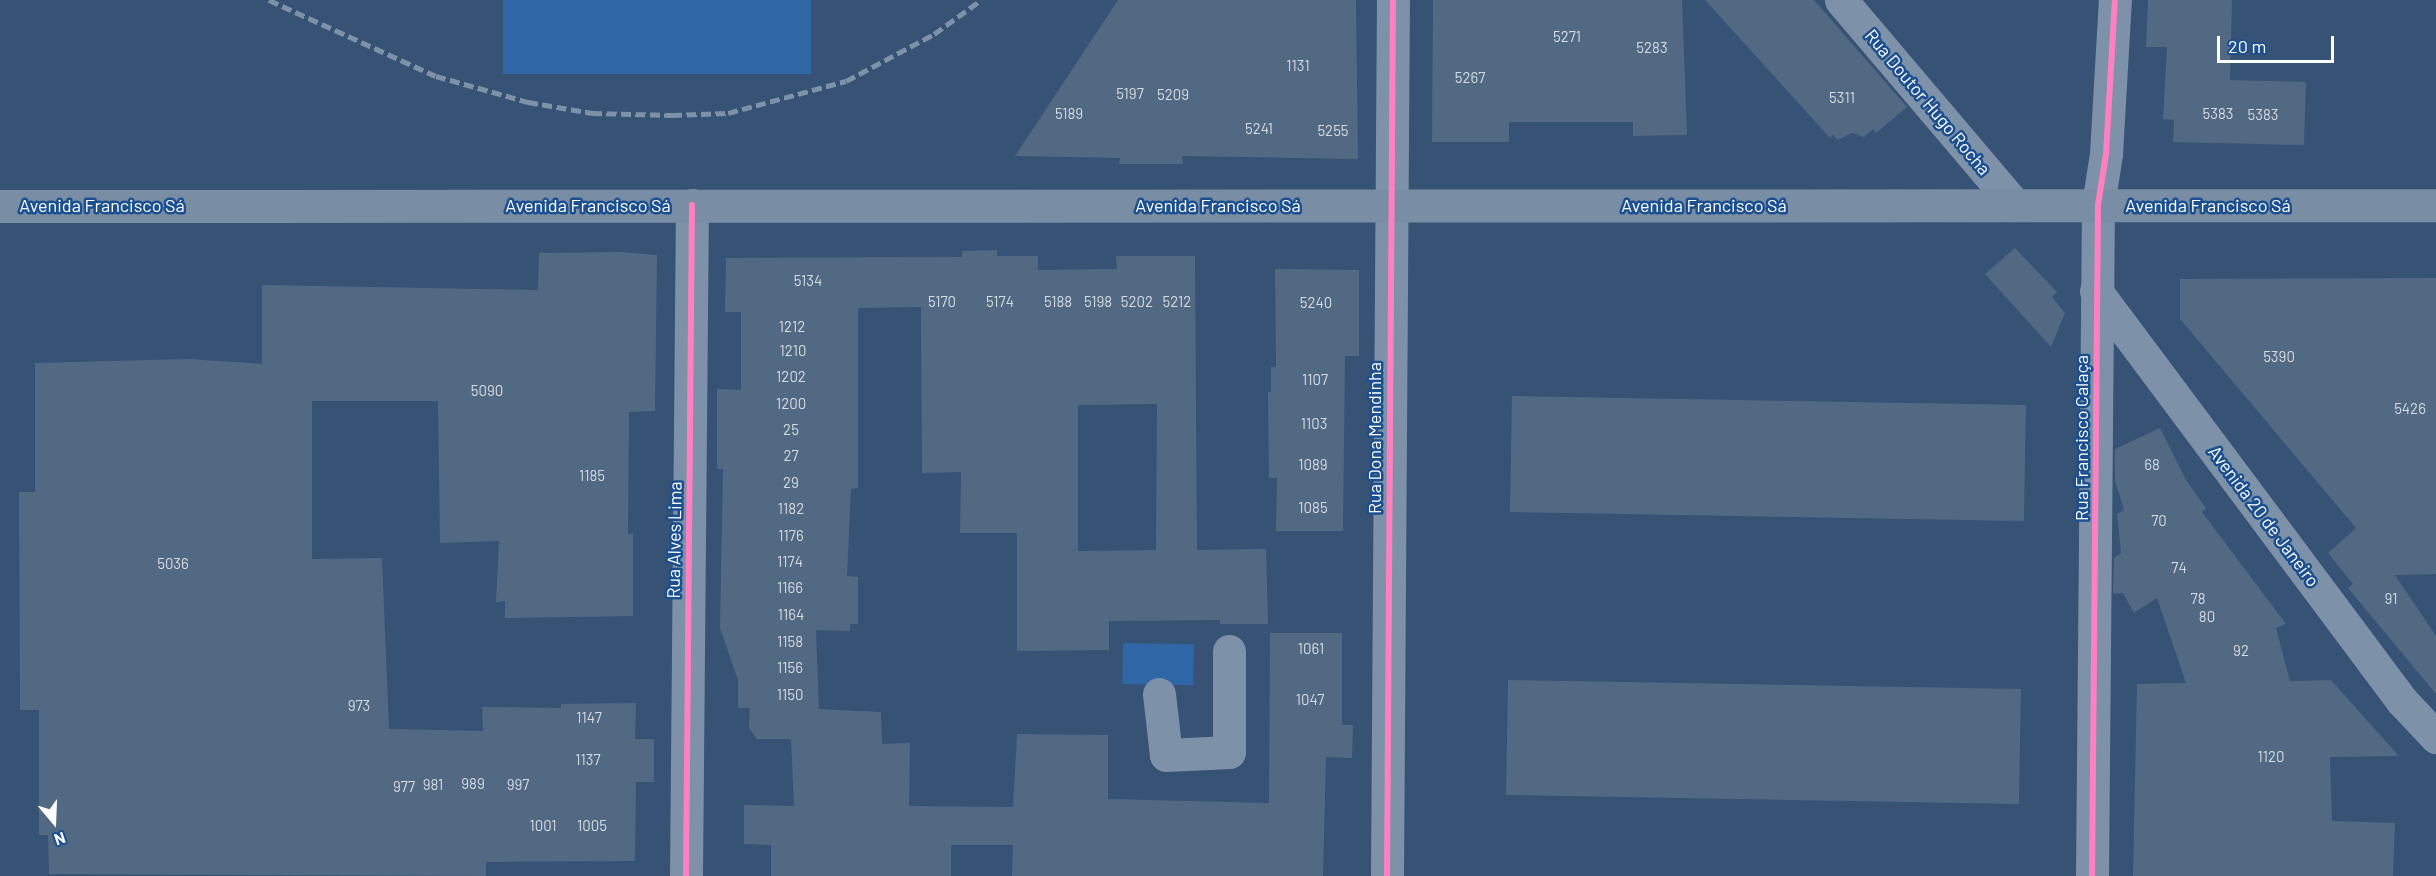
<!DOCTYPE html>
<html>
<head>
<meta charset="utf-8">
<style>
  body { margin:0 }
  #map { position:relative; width:2436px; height:876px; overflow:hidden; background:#365274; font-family:Barlow,sans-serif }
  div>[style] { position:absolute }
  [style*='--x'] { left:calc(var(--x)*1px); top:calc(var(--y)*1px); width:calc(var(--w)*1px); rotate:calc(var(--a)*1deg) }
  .green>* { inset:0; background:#2f66a5; transform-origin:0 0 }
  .building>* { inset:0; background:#526984; transform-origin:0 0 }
  .minor>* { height:33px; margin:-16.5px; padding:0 16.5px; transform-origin:16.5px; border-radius:16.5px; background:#7d92a8 }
  .secondary>* { height:33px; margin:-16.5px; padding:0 16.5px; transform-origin:16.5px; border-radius:16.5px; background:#798da4 }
  .rail>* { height:4.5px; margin-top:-2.25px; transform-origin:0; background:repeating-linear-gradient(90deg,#7e92a7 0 10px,transparent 0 14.5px) }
  .cycleway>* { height:6px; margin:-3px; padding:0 3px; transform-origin:3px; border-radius:3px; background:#ff80c0 }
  span { translate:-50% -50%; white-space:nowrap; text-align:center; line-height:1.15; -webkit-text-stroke:5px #1b4f8f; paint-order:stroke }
  .number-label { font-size:15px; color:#d4dae0 }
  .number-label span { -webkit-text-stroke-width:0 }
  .street-label { font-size:18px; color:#fff }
  .north { position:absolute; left:24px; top:792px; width:60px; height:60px; -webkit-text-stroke:4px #1b4f8f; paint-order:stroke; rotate:161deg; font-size:16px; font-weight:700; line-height:24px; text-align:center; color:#fff }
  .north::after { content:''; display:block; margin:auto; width:21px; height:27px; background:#fff; clip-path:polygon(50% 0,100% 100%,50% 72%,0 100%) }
  .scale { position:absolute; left:2217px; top:36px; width:117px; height:27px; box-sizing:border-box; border:3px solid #fff; border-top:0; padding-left:8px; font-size:18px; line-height:21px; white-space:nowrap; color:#fff; -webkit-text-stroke:4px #1b4f8f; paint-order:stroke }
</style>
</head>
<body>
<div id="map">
  <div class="green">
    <div style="left:503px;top:0;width:308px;height:74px"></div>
    <div style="left:1123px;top:643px;width:71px;height:41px;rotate:1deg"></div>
  </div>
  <div class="building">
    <div style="clip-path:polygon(1118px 0,1356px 0,1358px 159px,1182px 156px,1183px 164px,1119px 164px,1120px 158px,1015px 156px)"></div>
    <div style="clip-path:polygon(1433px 0,1682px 0,1687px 135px,1633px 136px,1633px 122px,1509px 122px,1509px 142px,1432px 142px)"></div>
    <div style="clip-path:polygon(1705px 0,1814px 0,1907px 107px,1876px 133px,1873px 129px,1864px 137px,1852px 133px,1838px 140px,1833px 135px,1830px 138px)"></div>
    <div style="clip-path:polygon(2148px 0,2232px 0,2230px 80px,2306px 82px,2304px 145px,2173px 142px,2174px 120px,2163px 119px,2167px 47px,2146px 47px)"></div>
    <div style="clip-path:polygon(2015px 248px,2057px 292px,2052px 297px,2065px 313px,2051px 347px,1985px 274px)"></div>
    <div style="clip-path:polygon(evenodd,997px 250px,997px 256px,1038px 256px,1038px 270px,1117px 269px,1116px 256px,1195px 256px,1197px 550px,1266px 549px,1268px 624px,1220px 624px,1220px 620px,1109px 621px,1109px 650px,1017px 651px,1017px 533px,960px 533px,961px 472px,922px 473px,921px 307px,858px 308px,858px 488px,851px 489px,847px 576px,858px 577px,858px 624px,850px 624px,850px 631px,816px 630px,819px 709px,881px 712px,882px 744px,910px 743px,909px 806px,1013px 807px,1017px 734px,1108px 735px,1108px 799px,1269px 803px,1270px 633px,1342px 633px,1342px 725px,1353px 725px,1352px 758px,1326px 757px,1323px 876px,1012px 876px,1013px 845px,951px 845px,951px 876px,771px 876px,771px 845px,744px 844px,744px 805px,794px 806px,791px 739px,757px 739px,749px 728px,750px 708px,738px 708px,738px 680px,720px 628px,723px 469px,717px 469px,717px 389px,741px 390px,741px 312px,725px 312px,726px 258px,962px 257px,962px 251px,997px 250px,1157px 404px,1156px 550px,1078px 551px,1078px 405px,1157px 404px)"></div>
    <div style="clip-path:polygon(621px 252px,657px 255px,655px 411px,629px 412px,628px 534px,633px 534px,633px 616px,505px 618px,505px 601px,496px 602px,499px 541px,440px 543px,438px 401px,312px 401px,312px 559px,382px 558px,389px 729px,483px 731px,482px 707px,561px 708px,561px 704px,636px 703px,635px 739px,654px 739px,654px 782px,636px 782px,635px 861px,486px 862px,486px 876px,49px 874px,48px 835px,39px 835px,39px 710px,20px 710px,19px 492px,35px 492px,35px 363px,189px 359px,262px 364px,262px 285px,538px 290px,539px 253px)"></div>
    <div style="clip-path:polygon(1275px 269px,1359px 270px,1359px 356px,1345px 356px,1343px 531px,1276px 531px,1277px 478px,1269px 478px,1268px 392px,1271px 392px,1271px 367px,1276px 367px)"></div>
    <div style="clip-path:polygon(2436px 278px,2436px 574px,2395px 575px,2436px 636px,2436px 694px,2348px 588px,2353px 584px,2328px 553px,2356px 528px,2180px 319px,2180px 279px)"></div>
    <div style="left:1512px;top:396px;width:514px;height:116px;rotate:1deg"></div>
    <div style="clip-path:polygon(2160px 428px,2186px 480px,2206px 508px,2202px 512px,2286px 624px,2276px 628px,2290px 681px,2331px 680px,2399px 756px,2330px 757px,2332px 821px,2395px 823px,2393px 876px,2133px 876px,2137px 684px,2186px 683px,2157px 598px,2134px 613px,2123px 593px,2113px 594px,2114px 558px,2121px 553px,2117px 514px,2124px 510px,2115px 480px,2115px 449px)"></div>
    <div style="left:1508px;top:680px;width:513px;height:115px;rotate:1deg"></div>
  </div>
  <div class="minor">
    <div style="--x:1841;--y:0;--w:269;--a:49.7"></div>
    <div style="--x:2096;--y:291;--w:512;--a:53.26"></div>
    <div style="--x:2402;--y:701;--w:50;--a:46.6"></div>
    <div style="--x:1159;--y:694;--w:61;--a:83.5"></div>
    <div style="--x:1166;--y:755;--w:63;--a:-2.7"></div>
    <div style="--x:1229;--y:752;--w:101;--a:-90"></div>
    <div style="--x:686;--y:876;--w:671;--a:-89.49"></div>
    <div style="--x:1387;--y:876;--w:876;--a:-89.61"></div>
    <div style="--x:2092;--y:876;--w:671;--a:-89.49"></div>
    <div style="--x:2098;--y:205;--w:52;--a:-81.1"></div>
    <div style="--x:2106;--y:154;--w:154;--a:-86.7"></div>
  </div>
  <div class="secondary">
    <div style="--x:0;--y:206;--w:2436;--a:-0.02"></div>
  </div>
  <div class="rail">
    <div style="--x:269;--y:0;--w:183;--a:24.5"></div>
    <div style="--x:436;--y:76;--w:96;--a:15.8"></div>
    <div style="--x:528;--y:102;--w:65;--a:9.8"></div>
    <div style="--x:592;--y:113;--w:80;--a:1.4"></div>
    <div style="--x:672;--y:115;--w:56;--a:-2"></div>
    <div style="--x:728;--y:113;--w:122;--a:-15.2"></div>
    <div style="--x:846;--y:81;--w:100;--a:-28.1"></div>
    <div style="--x:934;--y:34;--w:58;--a:-35.9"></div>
  </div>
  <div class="cycleway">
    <div style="--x:686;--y:876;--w:671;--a:-89.49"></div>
    <div style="--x:1387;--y:876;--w:876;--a:-89.61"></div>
    <div style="--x:2092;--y:876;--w:671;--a:-89.49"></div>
    <div style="--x:2098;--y:205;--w:52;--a:-81.1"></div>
    <div style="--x:2106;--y:154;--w:154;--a:-86.7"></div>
  </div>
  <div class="number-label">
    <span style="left:1567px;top:37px">5271</span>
    <span style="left:1652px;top:48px">5283</span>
    <span style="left:1298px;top:66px">1131</span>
    <span style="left:1470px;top:78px">5267</span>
    <span style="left:1130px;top:94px">5197</span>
    <span style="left:1173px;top:95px">5209</span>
    <span style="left:1842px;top:98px">5311</span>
    <span style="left:1069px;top:114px">5189</span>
    <span style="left:2218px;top:114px">5383</span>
    <span style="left:2263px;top:115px">5383</span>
    <span style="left:1259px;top:129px">5241</span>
    <span style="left:1333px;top:131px">5255</span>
    <span style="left:808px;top:281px">5134</span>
    <span style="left:942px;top:302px">5170</span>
    <span style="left:1000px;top:302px">5174</span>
    <span style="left:1058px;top:302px">5188</span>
    <span style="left:1098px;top:302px">5198</span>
    <span style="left:1137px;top:302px">5202</span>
    <span style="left:1177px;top:302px">5212</span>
    <span style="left:1316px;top:303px">5240</span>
    <span style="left:792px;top:327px">1212</span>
    <span style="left:793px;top:351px">1210</span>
    <span style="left:2279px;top:357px">5390</span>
    <span style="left:791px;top:377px">1202</span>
    <span style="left:1315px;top:380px">1107</span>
    <span style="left:487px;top:391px">5090</span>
    <span style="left:791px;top:404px">1200</span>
    <span style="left:2410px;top:409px">5426</span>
    <span style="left:1314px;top:424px">1103</span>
    <span style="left:791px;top:430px">25</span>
    <span style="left:791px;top:456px">27</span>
    <span style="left:1313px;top:465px">1089</span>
    <span style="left:2152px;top:465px">68</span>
    <span style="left:592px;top:476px">1185</span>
    <span style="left:791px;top:483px">29</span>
    <span style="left:1313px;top:508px">1085</span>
    <span style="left:791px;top:509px">1182</span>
    <span style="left:2159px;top:521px">70</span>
    <span style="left:791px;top:536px">1176</span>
    <span style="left:790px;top:562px">1174</span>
    <span style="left:173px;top:564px">5036</span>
    <span style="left:2179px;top:568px">74</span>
    <span style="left:790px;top:588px">1166</span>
    <span style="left:2198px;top:599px">78</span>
    <span style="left:2391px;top:599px">91</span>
    <span style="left:791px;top:615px">1164</span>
    <span style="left:2207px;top:617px">80</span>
    <span style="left:790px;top:642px">1158</span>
    <span style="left:1311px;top:649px">1061</span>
    <span style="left:2241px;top:651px">92</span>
    <span style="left:790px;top:668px">1156</span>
    <span style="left:790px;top:695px">1150</span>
    <span style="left:1310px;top:700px">1047</span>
    <span style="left:359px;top:706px">973</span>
    <span style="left:589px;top:718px">1147</span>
    <span style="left:2271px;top:757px">1120</span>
    <span style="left:588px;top:760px">1137</span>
    <span style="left:473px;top:784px">989</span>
    <span style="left:433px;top:785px">981</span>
    <span style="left:518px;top:785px">997</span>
    <span style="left:404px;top:787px">977</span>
    <span style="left:543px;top:826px">1001</span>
    <span style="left:592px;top:826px">1005</span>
  </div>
  <div class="street-label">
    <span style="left:1928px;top:102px;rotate:50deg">Rua Doutor Hugo Rocha</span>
    <span style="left:102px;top:205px">Avenida Francisco Sá</span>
    <span style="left:588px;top:205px">Avenida Francisco Sá</span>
    <span style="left:1218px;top:205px">Avenida Francisco Sá</span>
    <span style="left:1704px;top:205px">Avenida Francisco Sá</span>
    <span style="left:2208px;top:205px">Avenida Francisco Sá</span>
    <span style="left:1374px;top:438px;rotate:-90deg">Rua Dona Mendinha</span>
    <span style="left:2081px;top:438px;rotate:-90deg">Rua Francisco Calaça</span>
    <span style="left:2264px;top:516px;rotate:53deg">Avenida 20 de Janeiro</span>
    <span style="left:674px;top:540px;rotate:-89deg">Rua Alves Lima</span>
  </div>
  <div class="north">N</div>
  <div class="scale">20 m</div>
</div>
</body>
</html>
